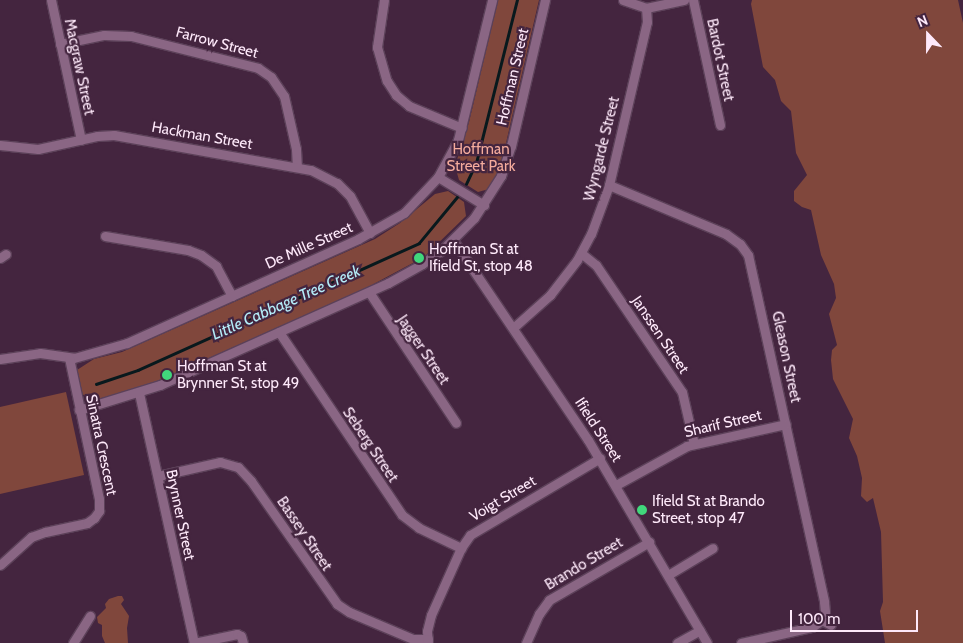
<!DOCTYPE html>
<html>
<head>
<meta charset="utf-8">
<style>
  body { margin:0 }
  #map { position:relative; width:963px; height:643px; overflow:hidden; background:#44253f; font-family:Cabin,sans-serif }
  div>[style] { position:absolute }
  [style*='--x'] { left:calc(var(--x)*1px); top:calc(var(--y)*1px); width:calc(var(--w)*1px); rotate:calc(var(--a)*1deg) }
  .green>* { inset:0; background:#80473c }
  .stream>* { height:2.5px; margin:-1.25px; padding:0 1.25px; transform-origin:1.25px; border-radius:1.25px; background:#08191d }
  .roads { filter:drop-shadow(1px 0 #5c4159) drop-shadow(-1px 0 #5c4159) drop-shadow(0 1px #5c4159) drop-shadow(0 -1px #5c4159) }
  .minor>* { height:9px; margin:-4.5px; padding:0 4.5px; transform-origin:4.5px; border-radius:4.5px; background:#8a6684 }
  .dots>* { width:14px; height:14px; translate:-50% -50%; box-sizing:border-box; border:2px solid #44253f; border-radius:50% }
  span { translate:-50% -50%; white-space:nowrap; text-align:center; line-height:1.15; -webkit-text-stroke:4.5px #44253f; paint-order:stroke }
  .street-label { font-size:15px; color:#fee9fa }
  .park-label { font-size:15px; color:#f5ac9d }
  .poi-label { font-size:15px; color:#fee9fa }
  .left { translate:0 -50%; text-align:left }
  .water-label { font-size:16px; color:#b4ecf8; font-style:italic }
  .north { position:absolute; left:903px; top:10px; width:50px; height:50px; -webkit-text-stroke:4px #44253f; paint-order:stroke; rotate:338deg; font-size:14px; font-weight:700; line-height:20px; text-align:center; color:#fee9fa }
  .north::after { content:''; display:block; margin:auto; width:18px; height:22px; background:#fee9fa; clip-path:polygon(50% 0,100% 100%,50% 72%,0 100%) }
  .scale { position:absolute; left:790px; top:610px; width:128px; height:22px; box-sizing:border-box; border:2px solid #fee9fa; border-top:0; padding-left:6px; font-size:15px; line-height:18px; white-space:nowrap; color:#fee9fa; -webkit-text-stroke:4px #44253f; paint-order:stroke }
</style>
</head>
<body>
<div id="map">
  <div class="green">
    <div style="clip-path:polygon(498px 0,539px 0,500px 169px,489px 189px,478px 192px,459px 180px,455px 166px,469px 122px)"></div>
    <div style="clip-path:polygon(752px 0,958px 0,963px 23px,963px 643px,885px 643px,880px 611px,883px 602px,881px 532px,873px 498px,867px 502px,861px 496px,862px 478px,857px 456px,849px 438px,853px 419px,833px 379px,831px 360px,832px 350px,837px 345px,829px 314px,836px 298px,834px 284px,821px 255px,811px 210px,802px 207px,794px 201px,794px 191px,807px 175px,796px 153px,791px 111px,781px 101px,775px 80px,763px 67px,751px 4px)"></div>
    <div style="clip-path:polygon(448px 191px,464px 202px,466px 216px,424px 257px,368px 287px,137px 390px,97px 399px,88px 398px,81px 393px,77px 370px,94px 359px,122px 352px,375px 239px,400px 223px,435px 194px)"></div>
    <div style="clip-path:polygon(66px 392px,84px 475px,0 494px,0 407px)"></div>
    <div style="clip-path:polygon(118px 596px,122px 596px,124px 600px,121px 604px,129px 616px,127px 628px,128px 643px,105px 643px,102px 636px,102px 625px,98px 623px,97px 617px,106px 608px,105px 604px,109px 599px)"></div>
  </div>
  <div class="stream">
    <div style="--x:466;--y:184;--w:23;--a:-65"></div>
    <div style="--x:476;--y:163;--w:168;--a:-75.9"></div>
    <div style="--x:96;--y:384;--w:44;--a:-18.4"></div>
    <div style="--x:138;--y:370;--w:308;--a:-24.3"></div>
    <div style="--x:419;--y:243;--w:60;--a:-50.4"></div>
  </div>
  <div class="roads">
    <div class="minor">
      <div style="--x:51;--y:0;--w:143;--a:77.9"></div>
      <div style="--x:384;--y:0;--w:48;--a:98.5"></div>
      <div style="--x:377;--y:47;--w:35;--a:74"></div>
      <div style="--x:387;--y:81;--w:17;--a:57"></div>
      <div style="--x:396;--y:95;--w:17;--a:40"></div>
      <div style="--x:409;--y:106;--w:57;--a:22.5"></div>
      <div style="--x:623;--y:0;--w:24;--a:19"></div>
      <div style="--x:646;--y:8;--w:39;--a:-12"></div>
      <div style="--x:693;--y:0;--w:128;--a:77.8"></div>
      <div style="--x:60;--y:44;--w:45;--a:-11.6"></div>
      <div style="--x:104;--y:35;--w:27;--a:2"></div>
      <div style="--x:131;--y:36;--w:131;--a:14.1"></div>
      <div style="--x:258;--y:68;--w:16;--a:35"></div>
      <div style="--x:271;--y:77;--w:23;--a:56"></div>
      <div style="--x:284;--y:96;--w:54;--a:77.2"></div>
      <div style="--x:296;--y:149;--w:17;--a:87"></div>
      <div style="--x:0;--y:145;--w:38;--a:6"></div>
      <div style="--x:38;--y:149;--w:60;--a:-12.4"></div>
      <div style="--x:97;--y:136;--w:17;--a:-3"></div>
      <div style="--x:114;--y:135;--w:200;--a:10.1"></div>
      <div style="--x:311;--y:170;--w:29;--a:27"></div>
      <div style="--x:337;--y:183;--w:18;--a:45"></div>
      <div style="--x:350;--y:196;--w:42;--a:61.6"></div>
      <div style="--x:438;--y:177;--w:54;--a:31.3"></div>
      <div style="--x:609;--y:185;--w:127;--a:22.7"></div>
      <div style="--x:726;--y:234;--w:17;--a:36"></div>
      <div style="--x:740;--y:244;--w:14;--a:54"></div>
      <div style="--x:748;--y:255;--w:355;--a:77.6"></div>
      <div style="--x:824;--y:602;--w:10;--a:84"></div>
      <div style="--x:825;--y:612;--w:9;--a:111"></div>
      <div style="--x:822;--y:620;--w:10;--a:29"></div>
      <div style="--x:105;--y:236;--w:84;--a:9.6"></div>
      <div style="--x:188;--y:250;--w:14;--a:21"></div>
      <div style="--x:201;--y:255;--w:19;--a:36"></div>
      <div style="--x:216;--y:266;--w:34;--a:62"></div>
      <div style="--x:453;--y:240;--w:241;--a:56"></div>
      <div style="--x:588;--y:440;--w:235;--a:59.6"></div>
      <div style="--x:581;--y:253;--w:19;--a:39"></div>
      <div style="--x:596;--y:265;--w:153;--a:55.9"></div>
      <div style="--x:682;--y:392;--w:53;--a:77"></div>
      <div style="--x:0;--y:258;--w:7;--a:-34"></div>
      <div style="--x:369;--y:292;--w:157;--a:56.4"></div>
      <div style="--x:513;--y:328;--w:50;--a:-41.7"></div>
      <div style="--x:550;--y:295;--w:44;--a:-52.4"></div>
      <div style="--x:577;--y:260;--w:30;--a:-62"></div>
      <div style="--x:591;--y:234;--w:52;--a:-69.8"></div>
      <div style="--x:609;--y:185;--w:167;--a:-76.9"></div>
      <div style="--x:647;--y:22;--w:14;--a:-94"></div>
      <div style="--x:279;--y:332;--w:220;--a:56.1"></div>
      <div style="--x:402;--y:515;--w:21;--a:37"></div>
      <div style="--x:419;--y:528;--w:47;--a:25.5"></div>
      <div style="--x:0;--y:359;--w:40;--a:-8.5"></div>
      <div style="--x:40;--y:353;--w:34;--a:8"></div>
      <div style="--x:74;--y:358;--w:55;--a:-15.8"></div>
      <div style="--x:127;--y:343;--w:253;--a:-24.2"></div>
      <div style="--x:358;--y:239;--w:53;--a:-29.5"></div>
      <div style="--x:404;--y:213;--w:50;--a:-46.6"></div>
      <div style="--x:438;--y:177;--w:42;--a:-61.6"></div>
      <div style="--x:458;--y:140;--w:144;--a:-76.3"></div>
      <div style="--x:139;--y:393;--w:256;--a:77.6"></div>
      <div style="--x:79;--y:410;--w:85;--a:-17.2"></div>
      <div style="--x:160;--y:385;--w:250;--a:-24.1"></div>
      <div style="--x:388;--y:283;--w:39;--a:-29"></div>
      <div style="--x:422;--y:264;--w:24;--a:-35"></div>
      <div style="--x:442;--y:250;--w:45;--a:-45"></div>
      <div style="--x:474;--y:218;--w:50;--a:-57.3"></div>
      <div style="--x:501;--y:176;--w:32;--a:-72"></div>
      <div style="--x:511;--y:146;--w:150;--a:-76.9"></div>
      <div style="--x:158;--y:476;--w:64;--a:-12.7"></div>
      <div style="--x:220;--y:462;--w:19;--a:16"></div>
      <div style="--x:238;--y:467;--w:19;--a:47"></div>
      <div style="--x:251;--y:481;--w:150;--a:55"></div>
      <div style="--x:337;--y:604;--w:14;--a:34"></div>
      <div style="--x:349;--y:612;--w:69;--a:22.9"></div>
      <div style="--x:413;--y:639;--w:15;--a:0"></div>
      <div style="--x:616;--y:485;--w:81;--a:-28.8"></div>
      <div style="--x:687;--y:446;--w:101;--a:-12.5"></div>
      <div style="--x:0;--y:565;--w:42;--a:-42.1"></div>
      <div style="--x:31;--y:537;--w:15;--a:-20"></div>
      <div style="--x:45;--y:532;--w:43;--a:-12.1"></div>
      <div style="--x:87;--y:523;--w:9;--a:-36"></div>
      <div style="--x:94;--y:518;--w:9;--a:-54"></div>
      <div style="--x:99;--y:511;--w:12;--a:-90"></div>
      <div style="--x:99;--y:499;--w:144;--a:-102"></div>
      <div style="--x:668;--y:575;--w:52;--a:-31"></div>
      <div style="--x:73;--y:643;--w:32;--a:-58"></div>
      <div style="--x:194;--y:643;--w:44;--a:-11.8"></div>
      <div style="--x:237;--y:634;--w:4;--a:27"></div>
      <div style="--x:241;--y:636;--w:7;--a:74"></div>
      <div style="--x:428;--y:643;--w:12;--a:-95"></div>
      <div style="--x:427;--y:631;--w:16;--a:-76"></div>
      <div style="--x:431;--y:615;--w:73;--a:-65.9"></div>
      <div style="--x:461;--y:548;--w:16;--a:-55"></div>
      <div style="--x:470;--y:535;--w:151;--a:-30.6"></div>
      <div style="--x:526;--y:643;--w:32;--a:-66"></div>
      <div style="--x:539;--y:614;--w:17;--a:-54"></div>
      <div style="--x:549;--y:600;--w:116;--a:-30.1"></div>
      <div style="--x:677;--y:643;--w:26;--a:-29"></div>
      <div style="--x:741;--y:643;--w:73;--a:-12.7"></div>
      <div style="--x:812;--y:627;--w:12;--a:-35"></div>
    </div>
  </div>
  <div class="dots">
    <div style="left:419px;top:258px;background:#41d77c"></div>
    <div style="left:167px;top:375px;background:#41d77c"></div>
    <div style="left:642px;top:510px;background:#41d77c"></div>
  </div>
  <div class="street-label">
    <span style="left:217px;top:43px;rotate:15deg">Farrow Street</span>
    <span style="left:720px;top:60px;rotate:78deg">Bardot Street</span>
    <span style="left:79px;top:67px;rotate:78deg">Macgraw Street</span>
    <span style="left:513px;top:77px;rotate:-77deg">Hoffman Street</span>
    <span style="left:202px;top:136px;rotate:10deg">Hackman Street</span>
    <span style="left:602px;top:149px;rotate:-76deg">Wyngarde Street</span>
    <span style="left:309px;top:246px;rotate:-24deg">De Mille Street</span>
    <span style="left:660px;top:335px;rotate:56deg">Janssen Street</span>
    <span style="left:423px;top:350px;rotate:56deg">Jagger Street</span>
    <span style="left:786px;top:357px;rotate:78deg">Gleason Street</span>
    <span style="left:723px;top:424px;rotate:-13deg">Sharif Street</span>
    <span style="left:598px;top:430px;rotate:57deg">Ifield Street</span>
    <span style="left:101px;top:445px;rotate:78deg">Sinatra Crescent</span>
    <span style="left:370px;top:445px;rotate:56deg">Seberg Street</span>
    <span style="left:503px;top:499px;rotate:-31deg">Voigt Street</span>
    <span style="left:180px;top:515px;rotate:78deg">Brynner Street</span>
    <span style="left:304px;top:534px;rotate:56deg">Bassey Street</span>
    <span style="left:584px;top:564px;rotate:-31deg">Brando Street</span>
  </div>
  <div class="park-label">
    <span style="left:481px;top:158px">Hoffman<br>Street Park</span>
  </div>
  <div class="poi-label">
    <span class="left" style="left:429px;top:258px">Hoffman St at<br>Ifield St, stop 48</span>
    <span class="left" style="left:177px;top:375px">Hoffman St at<br>Brynner St, stop 49</span>
    <span class="left" style="left:652px;top:510px">Ifield St at Brando<br>Street, stop 47</span>
  </div>
  <div class="water-label">
    <span style="left:286px;top:303px;rotate:-24deg">Little Cabbage Tree Creek</span>
  </div>
  <div class="north">N</div>
  <div class="scale">100 m</div>
</div>
</body>
</html>
